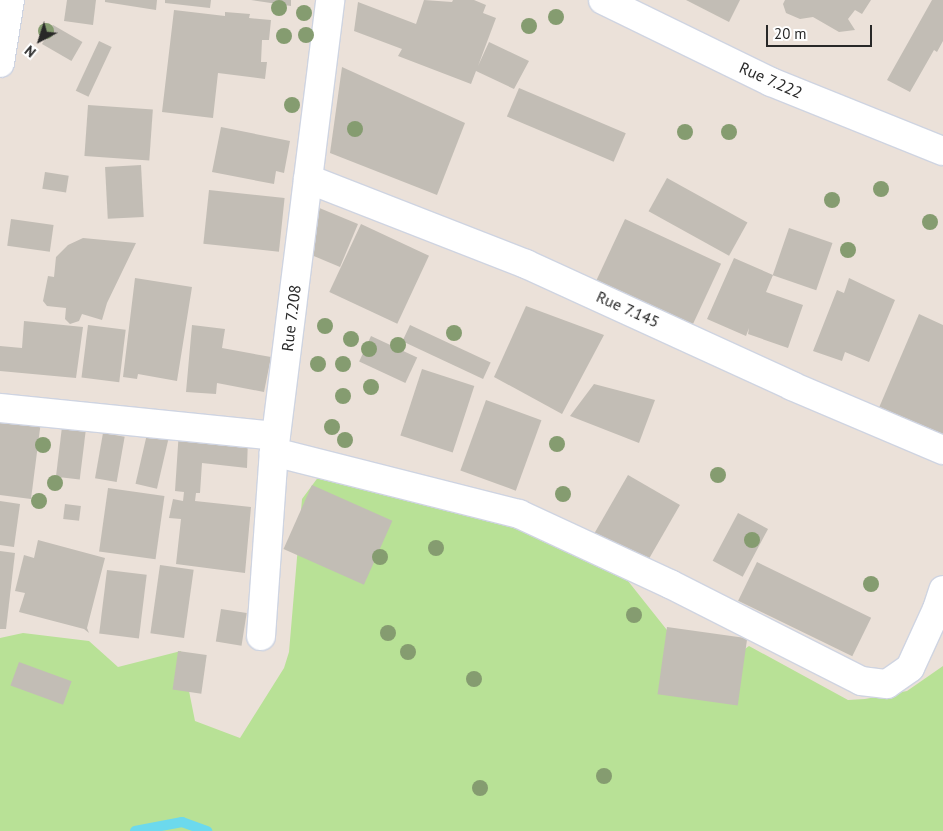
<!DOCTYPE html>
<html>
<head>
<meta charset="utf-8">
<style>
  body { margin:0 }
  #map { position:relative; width:943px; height:831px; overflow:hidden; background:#ebe1d9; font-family:"PT Sans",sans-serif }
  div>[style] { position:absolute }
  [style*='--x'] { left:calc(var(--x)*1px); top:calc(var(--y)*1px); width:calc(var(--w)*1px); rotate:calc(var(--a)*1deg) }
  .green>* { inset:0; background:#b8e196 }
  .stream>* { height:10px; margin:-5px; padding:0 5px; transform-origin:5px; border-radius:5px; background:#6cd9ed }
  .building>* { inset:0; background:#c2bdb5; transform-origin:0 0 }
  .roads { filter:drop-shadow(1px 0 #cfd4e1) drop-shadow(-1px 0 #cfd4e1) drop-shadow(0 1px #cfd4e1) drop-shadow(0 -1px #cfd4e1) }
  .minor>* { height:28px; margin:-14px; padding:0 14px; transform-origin:14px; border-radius:14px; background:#fff }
  .trees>* { width:16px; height:16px; margin:-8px; border-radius:50%; background:#859c70 }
  span { translate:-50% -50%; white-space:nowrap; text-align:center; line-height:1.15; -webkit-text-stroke:4.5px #fff; paint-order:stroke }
  .street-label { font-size:16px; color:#282828 }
  .north { position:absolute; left:15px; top:15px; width:50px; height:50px; -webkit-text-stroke:4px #fff; paint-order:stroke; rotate:220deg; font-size:14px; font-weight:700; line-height:20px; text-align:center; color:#282828 }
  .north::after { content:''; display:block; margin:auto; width:18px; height:22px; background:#282828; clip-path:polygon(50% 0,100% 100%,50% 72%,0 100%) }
  .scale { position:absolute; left:766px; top:25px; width:106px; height:22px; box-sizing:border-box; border:2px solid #282828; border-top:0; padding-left:6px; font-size:15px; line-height:18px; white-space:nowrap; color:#282828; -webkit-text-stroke:4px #fff; paint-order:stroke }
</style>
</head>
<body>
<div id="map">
  <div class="green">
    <div style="clip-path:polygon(322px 472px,495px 519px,628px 581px,686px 654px,722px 665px,749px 646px,848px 700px,865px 699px,907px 691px,943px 666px,943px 831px,0 831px,0 638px,23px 633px,89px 641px,118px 667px,181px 651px,195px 721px,240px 738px,284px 668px,289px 652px,302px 499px)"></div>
  </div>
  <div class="stream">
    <div style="--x:135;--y:831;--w:48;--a:-10.8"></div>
    <div style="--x:182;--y:822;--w:27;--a:20"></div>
  </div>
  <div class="building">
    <div style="clip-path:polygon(67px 0,96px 0,93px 25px,64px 21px)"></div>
    <div style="clip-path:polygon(105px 0,157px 0,156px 10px,105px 2px)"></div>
    <div style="clip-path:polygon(165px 0,211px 0,210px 8px,165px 3px)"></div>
    <div style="clip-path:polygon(251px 0,291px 0,291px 6px)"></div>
    <div style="clip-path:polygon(424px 0,452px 2px,453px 0,474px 0,486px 5px,483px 13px,496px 18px,478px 66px,489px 42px,529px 61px,514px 89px,476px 71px,471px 84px,398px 56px,402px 49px,354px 31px,358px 2px,416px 24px)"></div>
    <div style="clip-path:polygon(686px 0,740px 0,729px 22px)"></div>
    <div style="clip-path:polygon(785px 0,871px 0,862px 14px,855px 10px,848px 19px,855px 30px,839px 32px,813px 17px,800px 19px,786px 13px,783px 4px)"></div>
    <div style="clip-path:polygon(932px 0,943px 0,943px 41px,937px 52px,934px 50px,910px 92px,887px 80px)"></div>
    <div style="clip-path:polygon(174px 10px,225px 16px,225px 12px,250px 14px,249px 18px,271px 20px,269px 40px,262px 40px,261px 62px,267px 62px,265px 79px,218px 73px,213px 118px,162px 112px)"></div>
    <div style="left:53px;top:25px;width:34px;height:22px;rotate:30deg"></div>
    <div style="left:99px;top:41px;width:14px;height:55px;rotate:25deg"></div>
    <div style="clip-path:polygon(342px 67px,465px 123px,437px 195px,330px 153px)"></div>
    <div style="left:519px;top:88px;width:116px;height:31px;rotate:23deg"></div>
    <div style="left:88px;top:105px;width:65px;height:51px;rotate:4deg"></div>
    <div style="clip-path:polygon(221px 127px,290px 141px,284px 173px,276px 171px,274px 184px,212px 172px)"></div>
    <div style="left:141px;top:165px;width:52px;height:36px;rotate:87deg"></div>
    <div style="left:45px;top:172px;width:24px;height:17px;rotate:9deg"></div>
    <div style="left:667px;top:178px;width:92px;height:38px;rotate:29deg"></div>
    <div style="left:209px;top:190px;width:76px;height:54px;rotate:6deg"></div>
    <div style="clip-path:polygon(317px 207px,358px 224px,340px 267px,309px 254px)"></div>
    <div style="left:11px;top:219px;width:43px;height:27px;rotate:8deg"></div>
    <div style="left:625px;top:219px;width:106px;height:75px;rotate:25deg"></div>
    <div style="left:361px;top:224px;width:75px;height:75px;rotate:25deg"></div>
    <div style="left:789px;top:228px;width:46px;height:50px;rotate:19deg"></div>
    <div style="clip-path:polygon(83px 238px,136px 243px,107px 303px,102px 320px,82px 314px,79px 321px,70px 324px,65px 319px,66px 308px,47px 306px,43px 301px,48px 276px,54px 277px,56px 257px,68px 245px)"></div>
    <div style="clip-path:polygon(734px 258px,773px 275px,766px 292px,803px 305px,788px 348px,748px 334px,749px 328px,746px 336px,707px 319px)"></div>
    <div style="clip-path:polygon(135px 278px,192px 287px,177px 381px,138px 374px,137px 379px,123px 377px)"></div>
    <div style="clip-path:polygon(849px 278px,895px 300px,869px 362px,845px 352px,842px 361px,813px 351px,837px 290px,844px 293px)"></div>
    <div style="clip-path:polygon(526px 306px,604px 335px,562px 414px,494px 377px)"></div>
    <div style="clip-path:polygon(919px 314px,943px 325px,943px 438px,878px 410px)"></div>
    <div style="clip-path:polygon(24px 321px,83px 327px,76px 378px,0 371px,0 346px,22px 348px)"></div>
    <div style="left:88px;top:325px;width:38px;height:53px;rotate:7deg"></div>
    <div style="clip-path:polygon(192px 325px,225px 329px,222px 348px,271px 357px,264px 392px,217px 383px,216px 394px,186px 392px)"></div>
    <div style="left:410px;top:325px;width:89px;height:18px;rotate:25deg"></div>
    <div style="left:371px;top:336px;width:51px;height:28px;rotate:25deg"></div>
    <div style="left:422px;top:369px;width:55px;height:70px;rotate:18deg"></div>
    <div style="clip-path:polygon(594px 384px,655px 400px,639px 443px,570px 416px)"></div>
    <div style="left:486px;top:400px;width:59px;height:75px;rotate:20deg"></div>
    <div style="clip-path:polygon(0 415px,41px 421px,31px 499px,0 495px)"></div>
    <div style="left:62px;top:427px;width:24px;height:50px;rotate:7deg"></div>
    <div style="clip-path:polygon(179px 430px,248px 438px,247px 468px,202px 463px,200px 493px,196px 493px,195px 501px,251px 507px,245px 573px,176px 564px,181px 519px,169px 518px,173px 499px,183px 501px,184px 492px,175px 491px)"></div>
    <div style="left:103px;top:433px;width:22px;height:46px;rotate:10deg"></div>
    <div style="left:147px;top:434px;width:22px;height:51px;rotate:13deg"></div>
    <div style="left:628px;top:475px;width:60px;height:68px;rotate:30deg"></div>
    <div style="left:312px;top:485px;width:88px;height:70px;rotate:24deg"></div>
    <div style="left:108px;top:488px;width:57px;height:64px;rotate:8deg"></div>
    <div style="clip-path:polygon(0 501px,20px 504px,14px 547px,0 545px)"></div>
    <div style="left:65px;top:504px;width:16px;height:15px;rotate:7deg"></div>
    <div style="left:738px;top:513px;width:34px;height:54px;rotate:28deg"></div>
    <div style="clip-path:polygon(38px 540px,105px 558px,87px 628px,89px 633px,84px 629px,19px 612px,25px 593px,15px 591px,24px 555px,34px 558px)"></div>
    <div style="clip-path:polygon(0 551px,15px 553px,6px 629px,0 629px)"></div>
    <div style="left:757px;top:562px;width:127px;height:43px;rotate:26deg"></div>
    <div style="left:160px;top:565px;width:34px;height:69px;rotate:8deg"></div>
    <div style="left:107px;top:570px;width:40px;height:64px;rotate:7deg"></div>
    <div style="left:221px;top:609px;width:26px;height:33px;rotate:9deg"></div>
    <div style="left:667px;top:627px;width:81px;height:68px;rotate:8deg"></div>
    <div style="left:178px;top:651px;width:29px;height:39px;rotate:8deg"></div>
    <div style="left:19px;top:662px;width:56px;height:25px;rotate:20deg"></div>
  </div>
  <div class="roads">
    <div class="minor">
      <div style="--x:603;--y:0;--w:187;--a:26"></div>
      <div style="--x:771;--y:82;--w:185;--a:21.9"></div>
      <div style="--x:0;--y:63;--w:64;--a:-81"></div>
      <div style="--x:308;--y:179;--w:234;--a:21.3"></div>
      <div style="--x:526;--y:264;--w:293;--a:24.6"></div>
      <div style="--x:792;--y:386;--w:164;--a:23"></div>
      <div style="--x:0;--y:408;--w:277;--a:5.8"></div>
      <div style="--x:274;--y:452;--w:253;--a:14.2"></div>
      <div style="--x:519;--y:514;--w:166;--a:24.9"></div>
      <div style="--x:670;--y:584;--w:214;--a:26.9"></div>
      <div style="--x:861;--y:681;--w:26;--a:7"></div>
      <div style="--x:887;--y:684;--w:28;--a:-35"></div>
      <div style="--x:910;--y:668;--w:65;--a:-65.4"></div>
      <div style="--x:937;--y:609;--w:20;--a:-72"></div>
      <div style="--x:261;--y:636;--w:184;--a:-86"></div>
      <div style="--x:274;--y:452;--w:455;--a:-82.9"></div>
    </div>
  </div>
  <div class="trees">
    <div style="left:279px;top:8px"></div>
    <div style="left:304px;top:13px"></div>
    <div style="left:556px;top:17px"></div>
    <div style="left:529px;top:26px"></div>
    <div style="left:46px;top:31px"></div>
    <div style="left:306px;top:35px"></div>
    <div style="left:284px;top:36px"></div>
    <div style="left:292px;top:105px"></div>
    <div style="left:355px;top:129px"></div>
    <div style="left:685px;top:132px"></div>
    <div style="left:729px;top:132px"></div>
    <div style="left:881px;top:189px"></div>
    <div style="left:832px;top:200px"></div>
    <div style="left:930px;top:222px"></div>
    <div style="left:848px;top:250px"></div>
    <div style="left:325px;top:326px"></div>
    <div style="left:454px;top:333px"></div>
    <div style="left:351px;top:339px"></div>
    <div style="left:398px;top:345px"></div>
    <div style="left:369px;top:349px"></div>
    <div style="left:318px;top:364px"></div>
    <div style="left:343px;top:364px"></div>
    <div style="left:371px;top:387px"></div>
    <div style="left:343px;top:396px"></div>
    <div style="left:332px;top:427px"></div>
    <div style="left:345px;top:440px"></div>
    <div style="left:557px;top:444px"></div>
    <div style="left:43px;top:445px"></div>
    <div style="left:718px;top:475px"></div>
    <div style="left:55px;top:483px"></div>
    <div style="left:563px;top:494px"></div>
    <div style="left:39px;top:501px"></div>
    <div style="left:752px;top:540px"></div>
    <div style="left:436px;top:548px"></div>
    <div style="left:380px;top:557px"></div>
    <div style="left:871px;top:584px"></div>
    <div style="left:634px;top:615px"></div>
    <div style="left:388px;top:633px"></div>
    <div style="left:408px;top:652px"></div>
    <div style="left:474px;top:679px"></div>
    <div style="left:604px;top:776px"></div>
    <div style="left:480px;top:788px"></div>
  </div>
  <div class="street-label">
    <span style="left:771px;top:80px;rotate:24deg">Rue 7.222</span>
    <span style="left:628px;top:309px;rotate:24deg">Rue 7.145</span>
    <span style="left:291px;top:318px;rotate:-83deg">Rue 7.208</span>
  </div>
  <div class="north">N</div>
  <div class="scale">20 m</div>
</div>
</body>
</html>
